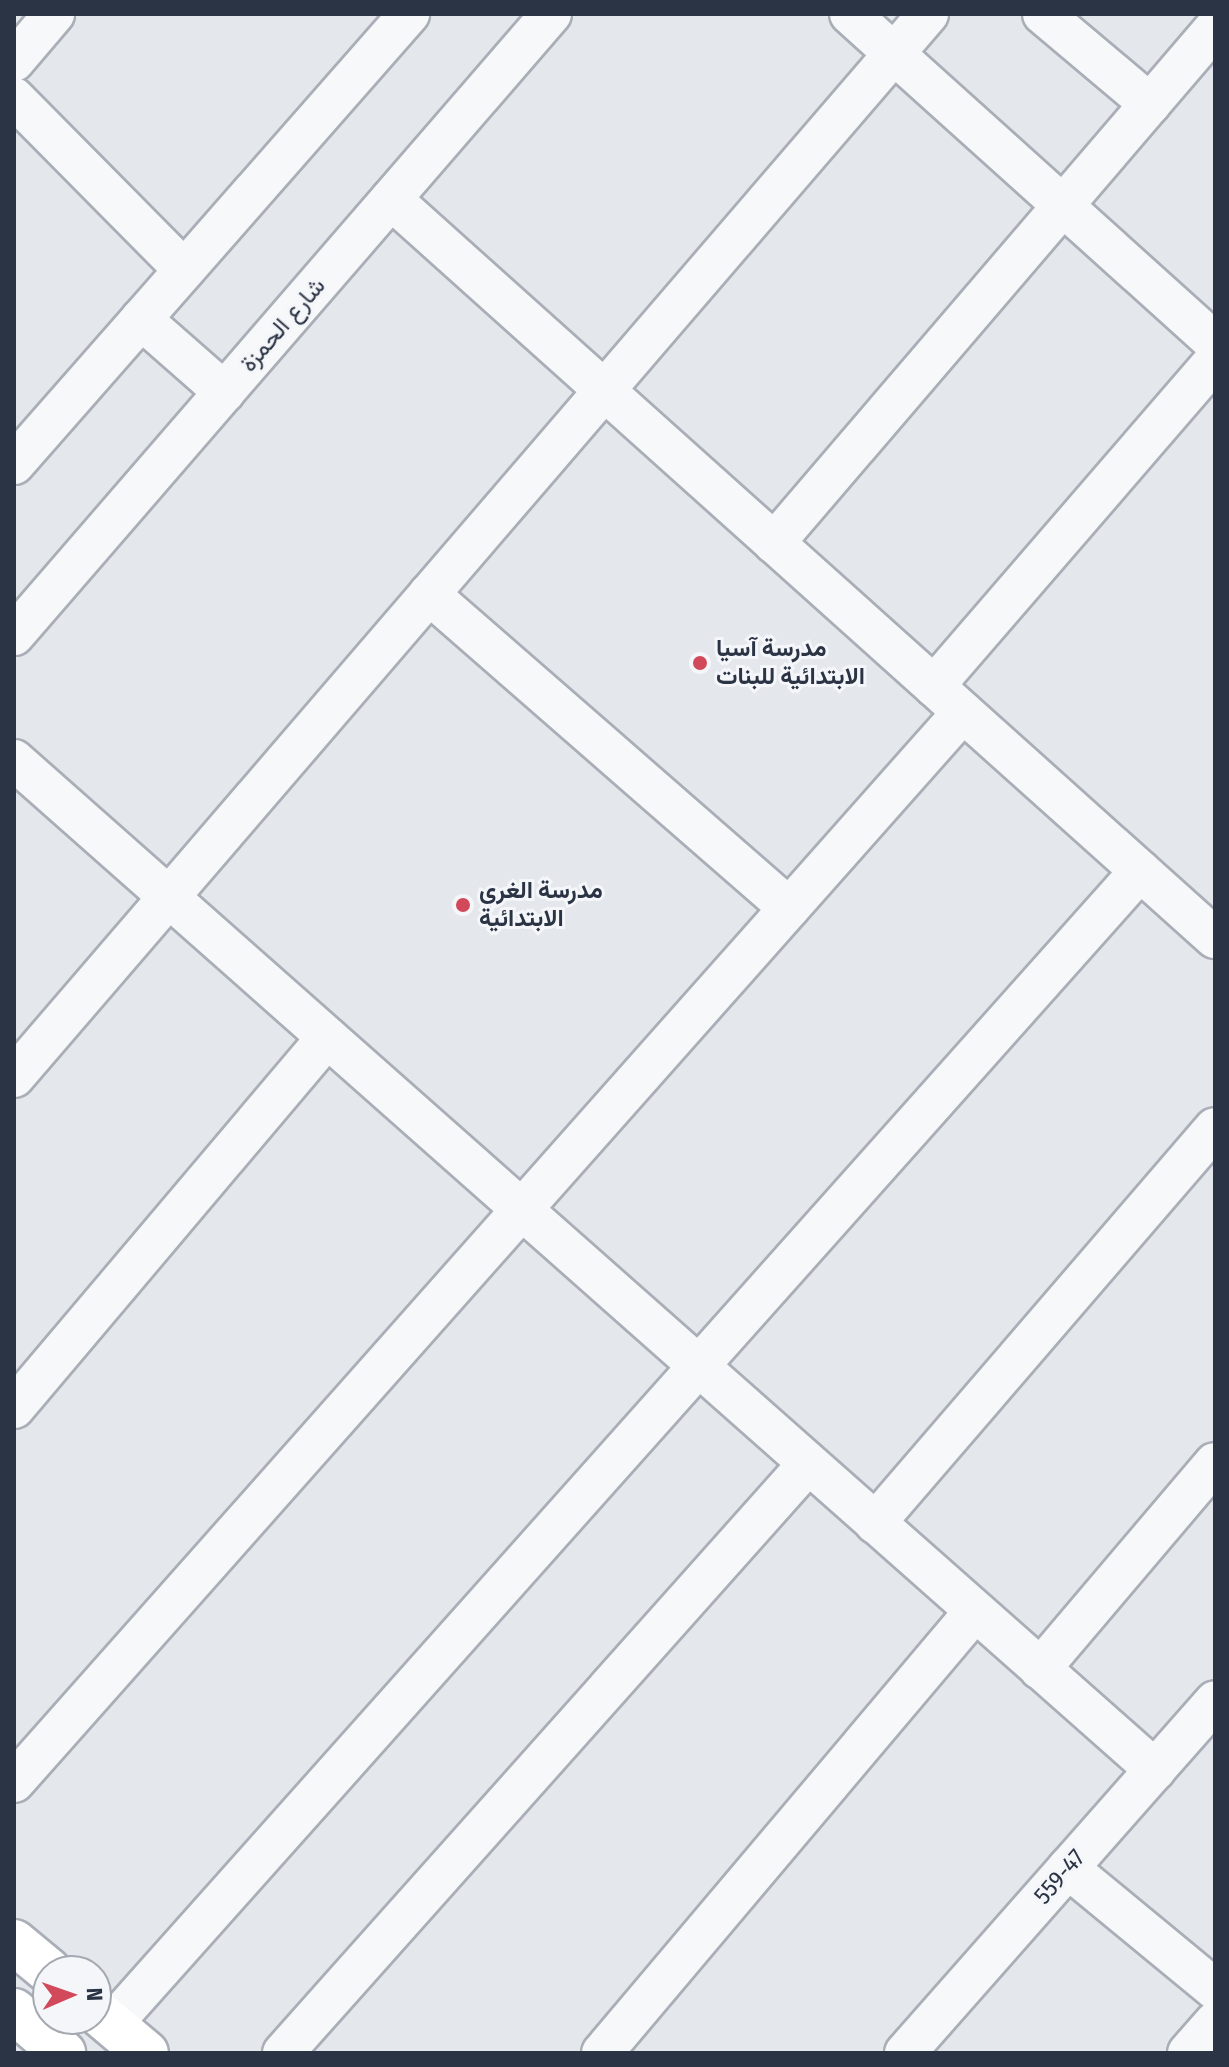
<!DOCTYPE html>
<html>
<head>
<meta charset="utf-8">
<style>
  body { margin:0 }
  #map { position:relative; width:1229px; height:2067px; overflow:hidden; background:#e4e7ec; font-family:"Fira Sans Condensed",Vazirmatn,sans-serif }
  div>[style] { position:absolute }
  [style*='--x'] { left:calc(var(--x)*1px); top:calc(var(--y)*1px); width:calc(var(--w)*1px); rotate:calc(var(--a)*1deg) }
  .roads { filter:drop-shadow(2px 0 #a9aeb7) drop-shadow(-2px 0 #a9aeb7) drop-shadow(0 2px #a9aeb7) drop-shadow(0 -2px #a9aeb7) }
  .minor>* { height:40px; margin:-20px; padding:0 20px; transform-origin:20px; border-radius:20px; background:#f7f8fa }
  .major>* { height:44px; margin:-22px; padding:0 22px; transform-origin:22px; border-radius:22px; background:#fff }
  .dots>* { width:22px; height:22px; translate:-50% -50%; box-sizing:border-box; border:4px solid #f4f6f9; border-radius:50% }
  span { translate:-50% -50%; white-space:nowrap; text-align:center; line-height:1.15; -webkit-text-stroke:6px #f4f6f9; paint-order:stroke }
  .street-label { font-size:24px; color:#2b3445 }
  .poi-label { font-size:24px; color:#2b3445; font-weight:700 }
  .left { translate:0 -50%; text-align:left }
  .frame { position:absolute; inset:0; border:16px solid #2b3445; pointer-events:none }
  .north { position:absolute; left:32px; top:1955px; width:80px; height:80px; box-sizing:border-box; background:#f4f6f9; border:2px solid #a4a8b1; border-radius:50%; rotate:88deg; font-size:22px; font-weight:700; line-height:32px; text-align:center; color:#2b3445 }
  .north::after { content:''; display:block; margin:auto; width:28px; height:36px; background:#d1495b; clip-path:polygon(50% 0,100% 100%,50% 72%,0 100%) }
</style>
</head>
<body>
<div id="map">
  <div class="roads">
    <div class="minor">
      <div style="--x:850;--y:14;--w:491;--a:42"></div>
      <div style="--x:1043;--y:14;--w:140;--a:40.1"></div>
      <div style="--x:14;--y:61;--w:62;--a:-49.6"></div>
      <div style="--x:14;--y:98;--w:242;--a:45.3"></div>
      <div style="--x:391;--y:199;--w:1107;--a:41.89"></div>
      <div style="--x:141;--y:319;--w:111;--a:41.3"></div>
      <div style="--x:14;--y:464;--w:599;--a:-48.72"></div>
      <div style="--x:774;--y:543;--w:678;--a:-49.43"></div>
      <div style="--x:429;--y:594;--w:478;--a:41.1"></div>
      <div style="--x:14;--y:635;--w:821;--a:-49.15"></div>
      <div style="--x:934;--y:686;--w:430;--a:-49.2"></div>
      <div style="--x:14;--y:760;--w:1524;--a:41.51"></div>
      <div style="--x:14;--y:1077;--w:1402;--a:-49.31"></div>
      <div style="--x:14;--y:1408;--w:485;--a:-49.8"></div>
      <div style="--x:875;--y:1523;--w:521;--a:-49.28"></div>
      <div style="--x:1040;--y:1669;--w:270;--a:-49.7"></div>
      <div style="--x:14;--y:1782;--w:1430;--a:-48.43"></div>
      <div style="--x:1068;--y:1868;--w:190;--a:39.5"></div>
      <div style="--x:112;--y:2024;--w:1545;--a:-48.28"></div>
      <div style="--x:283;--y:2053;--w:789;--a:-48.29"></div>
      <div style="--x:602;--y:2053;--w:578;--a:-49.84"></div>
      <div style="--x:905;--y:2053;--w:469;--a:-48.6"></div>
      <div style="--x:1188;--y:2053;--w:41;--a:-48.9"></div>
    </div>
    <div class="major">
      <div style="--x:14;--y:1942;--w:45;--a:39.6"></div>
      <div style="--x:14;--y:2011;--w:65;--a:40.6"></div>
      <div style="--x:96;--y:2011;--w:65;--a:40"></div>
    </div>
  </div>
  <div class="dots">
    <div style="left:700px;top:663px;background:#d1495b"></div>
    <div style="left:463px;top:905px;background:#d1495b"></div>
  </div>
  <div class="street-label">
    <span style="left:283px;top:325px;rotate:-49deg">شارع الحمزة</span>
    <span style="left:1060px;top:1877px;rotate:-49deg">559-47</span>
  </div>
  <div class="poi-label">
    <span class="left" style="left:716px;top:663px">مدرسة آسيا<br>الابتدائية للبنات</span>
    <span class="left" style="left:479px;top:905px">مدرسة الغري<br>الابتدائية</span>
  </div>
  <div class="frame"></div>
  <div class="north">N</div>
</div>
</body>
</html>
